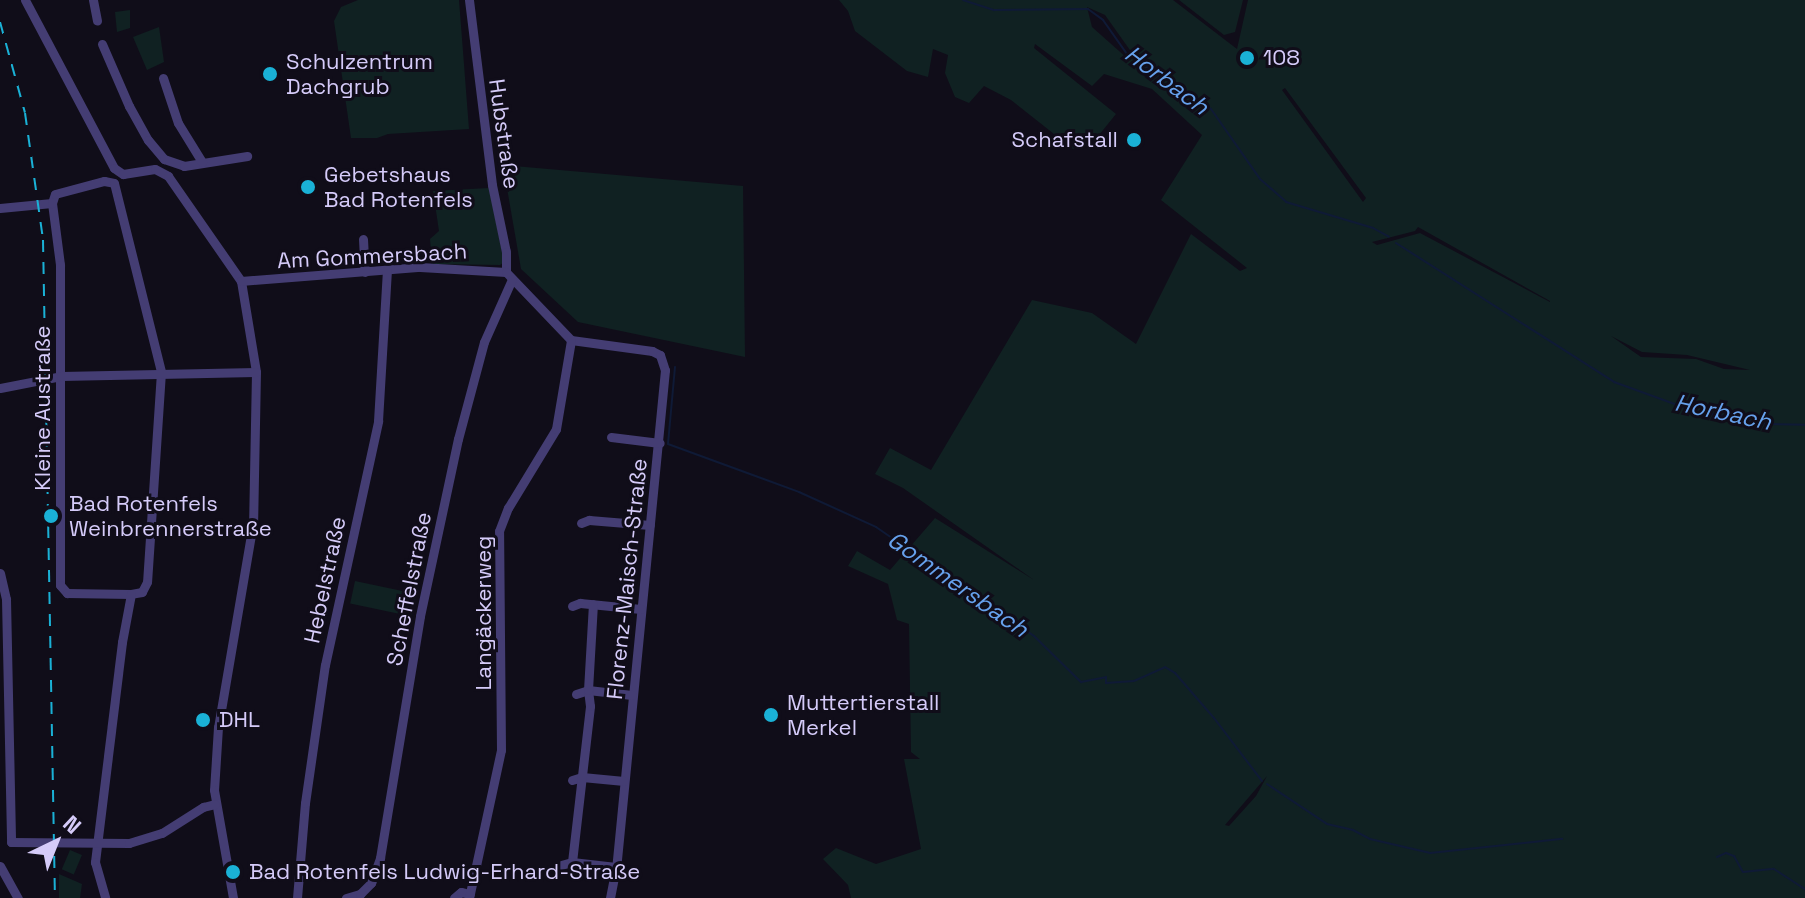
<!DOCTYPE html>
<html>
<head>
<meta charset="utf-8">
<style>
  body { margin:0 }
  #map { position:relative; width:1805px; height:898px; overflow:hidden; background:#100d19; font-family:"Space Grotesk",sans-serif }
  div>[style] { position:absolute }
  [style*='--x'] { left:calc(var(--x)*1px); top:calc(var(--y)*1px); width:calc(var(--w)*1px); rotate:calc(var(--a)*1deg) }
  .green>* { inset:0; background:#102122; transform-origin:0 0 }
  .stream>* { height:2px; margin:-1px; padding:0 1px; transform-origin:1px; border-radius:1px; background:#0f1a36 }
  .minor>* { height:9px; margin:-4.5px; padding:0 4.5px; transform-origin:4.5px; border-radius:4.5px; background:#443d73 }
  .rail>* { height:2px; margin-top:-1px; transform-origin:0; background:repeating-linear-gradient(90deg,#1ab1d6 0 12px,transparent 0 22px) }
  .dots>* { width:22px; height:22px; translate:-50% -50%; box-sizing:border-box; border:4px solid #100d19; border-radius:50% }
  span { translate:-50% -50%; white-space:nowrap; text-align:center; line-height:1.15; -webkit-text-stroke:6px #100d19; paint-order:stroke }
  .poi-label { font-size:22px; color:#d5cbf9 }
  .left { translate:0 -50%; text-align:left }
  .right { translate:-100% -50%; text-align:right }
  .street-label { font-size:22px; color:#d5cbf9 }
  .water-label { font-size:24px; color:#66a1ec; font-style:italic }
  .north { position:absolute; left:16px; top:802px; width:80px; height:80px; -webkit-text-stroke:6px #100d19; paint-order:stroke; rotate:43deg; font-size:22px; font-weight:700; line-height:32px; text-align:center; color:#d5cbf9 }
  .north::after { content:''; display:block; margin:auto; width:28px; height:36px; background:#d5cbf9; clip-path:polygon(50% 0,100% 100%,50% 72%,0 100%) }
</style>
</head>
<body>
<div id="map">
  <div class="green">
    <div style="clip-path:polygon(358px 0,459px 0,469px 129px,388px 134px,377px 138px,351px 138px,334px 21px,341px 7px)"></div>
    <div style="clip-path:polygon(evenodd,839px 0,1173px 0,1237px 49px,1248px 0,1805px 0,1805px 898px,851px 898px,848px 885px,823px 859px,836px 848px,876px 864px,921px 849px,904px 759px,920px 759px,911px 752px,909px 624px,897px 620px,888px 584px,848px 566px,857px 551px,890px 570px,935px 518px,1034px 580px,903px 488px,875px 474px,890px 448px,931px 470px,1032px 300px,1092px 313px,1136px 344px,1191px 234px,1240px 271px,1247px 268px,1161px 200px,1202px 135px,1152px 89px,1104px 74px,1092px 86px,1035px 44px,1034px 48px,1116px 114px,1095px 140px,1073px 149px,1011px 100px,984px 86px,969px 103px,955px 97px,945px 73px,948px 55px,933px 49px,928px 77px,907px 71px,855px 31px,848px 11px,839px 0,1087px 7px,1105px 15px,1132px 53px,1128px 59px,1092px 27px,1087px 7px,839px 0,1285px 88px,1366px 198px,1363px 202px,1282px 90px,1285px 88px,839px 0,1418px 227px,1550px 301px,1550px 302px,1420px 233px,1377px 245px,1372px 242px,1415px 231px,1418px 227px,839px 0,1611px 336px,1642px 352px,1687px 355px,1750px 370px,1724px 369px,1696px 359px,1641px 357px,1611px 336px,839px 0,1267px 776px,1256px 796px,1229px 826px,1225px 825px,1267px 776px)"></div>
    <div style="clip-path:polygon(1179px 0,1243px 0,1235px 32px,1224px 35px)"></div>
    <div style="clip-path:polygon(130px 10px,130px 28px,117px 32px,115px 12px)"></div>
    <div style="clip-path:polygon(159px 27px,164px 62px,147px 70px,133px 37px)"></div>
    <div style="clip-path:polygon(503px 165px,743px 186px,745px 357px,578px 322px,521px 269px)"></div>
    <div style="clip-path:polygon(489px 188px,504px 262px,500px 265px,432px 264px,430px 239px,439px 231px,433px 191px)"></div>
    <div style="left:355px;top:581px;width:63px;height:23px;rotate:12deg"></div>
    <div style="left:70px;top:850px;width:13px;height:21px;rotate:23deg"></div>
    <div style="clip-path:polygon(59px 874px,82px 884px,80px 898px,59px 898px)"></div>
  </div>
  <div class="stream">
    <div style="--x:963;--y:0;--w:33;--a:18"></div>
    <div style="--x:994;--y:10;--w:94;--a:-0.6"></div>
    <div style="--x:1088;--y:9;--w:19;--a:36"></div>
    <div style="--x:1103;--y:20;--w:42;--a:54.8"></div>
    <div style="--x:1127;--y:54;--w:100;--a:33.2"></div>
    <div style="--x:1211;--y:109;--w:85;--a:55"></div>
    <div style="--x:1260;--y:179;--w:35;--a:41"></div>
    <div style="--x:1286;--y:202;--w:91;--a:16.6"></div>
    <div style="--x:1373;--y:228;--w:18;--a:29"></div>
    <div style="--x:1396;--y:243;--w:259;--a:32.5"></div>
    <div style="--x:1614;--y:382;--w:82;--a:20"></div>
    <div style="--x:1691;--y:410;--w:76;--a:10.6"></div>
    <div style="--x:1766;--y:424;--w:39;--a:1"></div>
    <div style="--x:675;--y:367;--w:77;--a:95.2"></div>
    <div style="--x:668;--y:444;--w:140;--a:20.1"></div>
    <div style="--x:799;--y:492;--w:85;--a:24.4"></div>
    <div style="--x:876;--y:527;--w:192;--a:34.6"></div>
    <div style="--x:1034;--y:636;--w:66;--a:44.4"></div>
    <div style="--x:1081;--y:682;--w:25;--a:-11"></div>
    <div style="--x:1106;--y:677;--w:6;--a:90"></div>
    <div style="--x:1106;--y:683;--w:28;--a:-4"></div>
    <div style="--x:1134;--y:681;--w:34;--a:-24"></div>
    <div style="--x:1165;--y:667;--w:12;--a:31"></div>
    <div style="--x:1175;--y:673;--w:60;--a:49.1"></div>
    <div style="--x:1214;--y:718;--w:79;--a:52.7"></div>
    <div style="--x:1267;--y:784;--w:72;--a:33.7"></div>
    <div style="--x:1327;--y:824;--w:27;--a:13"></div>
    <div style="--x:1353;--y:830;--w:19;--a:28"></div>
    <div style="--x:1370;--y:839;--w:62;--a:13.1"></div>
    <div style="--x:1430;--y:853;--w:133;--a:-6.1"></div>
    <div style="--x:1717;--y:857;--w:10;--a:-24"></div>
    <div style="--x:1726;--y:853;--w:9;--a:21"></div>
    <div style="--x:1734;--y:856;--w:18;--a:61"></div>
    <div style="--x:1743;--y:872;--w:31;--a:-6"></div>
    <div style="--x:1774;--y:869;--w:37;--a:33"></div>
  </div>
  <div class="minor">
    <div style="--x:25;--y:0;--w:190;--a:62.1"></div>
    <div style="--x:114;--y:168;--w:11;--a:34"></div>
    <div style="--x:123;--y:174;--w:32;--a:-9"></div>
    <div style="--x:155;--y:169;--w:15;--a:28"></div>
    <div style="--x:168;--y:176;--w:128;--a:55.2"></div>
    <div style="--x:241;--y:281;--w:92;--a:80.6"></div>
    <div style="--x:256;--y:372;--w:151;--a:91.1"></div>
    <div style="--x:253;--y:523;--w:207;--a:99.7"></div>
    <div style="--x:218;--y:727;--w:63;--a:93.6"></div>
    <div style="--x:214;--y:790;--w:110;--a:80"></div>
    <div style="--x:93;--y:0;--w:21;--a:79"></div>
    <div style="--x:469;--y:0;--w:186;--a:82.9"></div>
    <div style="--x:492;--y:185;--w:68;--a:78.2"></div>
    <div style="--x:506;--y:252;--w:20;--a:90"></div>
    <div style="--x:102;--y:44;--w:68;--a:66.5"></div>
    <div style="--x:129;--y:106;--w:39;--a:61"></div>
    <div style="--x:148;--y:140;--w:25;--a:50"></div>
    <div style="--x:164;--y:159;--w:21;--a:19"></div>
    <div style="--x:184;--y:166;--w:64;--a:-9"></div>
    <div style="--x:163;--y:78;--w:47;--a:71.6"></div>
    <div style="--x:178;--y:123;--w:46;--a:58.4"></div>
    <div style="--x:52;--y:203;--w:63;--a:82.6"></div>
    <div style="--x:60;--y:265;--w:320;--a:90"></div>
    <div style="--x:60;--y:585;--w:11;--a:49"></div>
    <div style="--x:67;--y:593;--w:64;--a:0.9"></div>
    <div style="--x:0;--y:208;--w:52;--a:-5.5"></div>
    <div style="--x:52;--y:203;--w:9;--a:-72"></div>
    <div style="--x:55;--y:194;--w:51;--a:-14.9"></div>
    <div style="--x:104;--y:181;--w:10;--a:11"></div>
    <div style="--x:114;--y:183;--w:195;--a:76"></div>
    <div style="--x:161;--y:372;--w:210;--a:93.8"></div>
    <div style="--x:147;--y:582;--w:11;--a:117"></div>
    <div style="--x:142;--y:592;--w:11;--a:170"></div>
    <div style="--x:131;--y:594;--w:49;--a:100.6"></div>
    <div style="--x:122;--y:642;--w:222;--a:97"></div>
    <div style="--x:95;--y:862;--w:37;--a:74"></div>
    <div style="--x:363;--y:239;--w:33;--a:87"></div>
    <div style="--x:241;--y:281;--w:180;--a:-4.5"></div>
    <div style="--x:420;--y:267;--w:86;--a:3.3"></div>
    <div style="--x:506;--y:272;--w:94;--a:46.3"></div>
    <div style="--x:571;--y:340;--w:82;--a:7.7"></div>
    <div style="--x:652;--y:351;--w:9;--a:27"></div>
    <div style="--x:660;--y:355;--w:16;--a:72"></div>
    <div style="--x:665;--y:370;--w:499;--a:95.6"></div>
    <div style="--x:616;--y:867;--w:32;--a:101"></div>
    <div style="--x:0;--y:388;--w:62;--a:-11.1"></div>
    <div style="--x:61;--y:376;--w:195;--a:-1.2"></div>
    <div style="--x:611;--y:437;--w:49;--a:7"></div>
    <div style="--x:581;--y:523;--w:9;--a:-21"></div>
    <div style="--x:589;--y:520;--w:61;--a:4.7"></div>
    <div style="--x:0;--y:573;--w:27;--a:77"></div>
    <div style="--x:6;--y:599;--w:243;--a:88.8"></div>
    <div style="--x:11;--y:842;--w:118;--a:0.5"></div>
    <div style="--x:129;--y:843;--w:34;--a:-17"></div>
    <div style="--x:162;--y:833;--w:49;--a:-32.4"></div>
    <div style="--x:203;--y:807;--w:12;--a:-14"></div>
    <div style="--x:572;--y:606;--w:9;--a:-21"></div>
    <div style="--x:580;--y:603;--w:61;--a:5.6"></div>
    <div style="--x:576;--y:694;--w:13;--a:-18"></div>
    <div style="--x:588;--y:690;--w:44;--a:6.5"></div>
    <div style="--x:572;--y:780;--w:10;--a:-17"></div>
    <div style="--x:582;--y:777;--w:42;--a:5.4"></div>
    <div style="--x:572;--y:862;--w:157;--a:-83.4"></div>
    <div style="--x:590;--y:706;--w:16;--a:-97"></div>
    <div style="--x:588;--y:690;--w:86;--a:-86.7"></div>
    <div style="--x:561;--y:865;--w:11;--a:-15"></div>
    <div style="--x:572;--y:862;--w:44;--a:6.5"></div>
    <div style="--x:0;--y:866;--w:37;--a:61"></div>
    <div style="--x:297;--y:898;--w:95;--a:-85.2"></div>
    <div style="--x:305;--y:803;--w:139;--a:-81.8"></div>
    <div style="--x:325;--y:665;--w:250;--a:-77.7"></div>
    <div style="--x:378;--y:421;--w:151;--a:-86.6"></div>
    <div style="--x:346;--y:898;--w:15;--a:-16"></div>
    <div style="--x:360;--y:894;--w:16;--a:-45"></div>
    <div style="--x:371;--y:883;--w:27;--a:-70"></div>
    <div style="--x:380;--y:858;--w:245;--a:-80.6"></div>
    <div style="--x:420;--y:616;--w:181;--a:-77.9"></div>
    <div style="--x:458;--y:439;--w:100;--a:-75"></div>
    <div style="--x:484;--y:342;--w:69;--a:-66"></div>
    <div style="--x:454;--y:898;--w:9;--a:-41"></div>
    <div style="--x:461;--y:892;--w:9;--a:13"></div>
    <div style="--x:469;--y:898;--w:151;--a:-77.8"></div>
    <div style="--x:501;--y:750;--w:219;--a:-90.5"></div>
    <div style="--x:499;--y:531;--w:25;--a:-69"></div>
    <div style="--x:508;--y:508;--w:92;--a:-58.7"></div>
    <div style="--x:556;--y:429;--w:90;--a:-80.4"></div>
  </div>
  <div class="rail">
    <div style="--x:0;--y:22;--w:94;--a:74.6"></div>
    <div style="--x:25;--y:113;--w:128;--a:81.9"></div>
    <div style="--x:43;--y:240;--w:658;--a:88.96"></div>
  </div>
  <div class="dots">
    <div style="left:1247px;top:58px;background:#1ab1d6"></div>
    <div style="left:270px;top:74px;background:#1ab1d6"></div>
    <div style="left:1134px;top:140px;background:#1ab1d6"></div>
    <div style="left:308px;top:187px;background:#1ab1d6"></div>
    <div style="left:51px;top:516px;background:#1ab1d6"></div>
    <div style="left:771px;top:715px;background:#1ab1d6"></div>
    <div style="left:203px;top:720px;background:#1ab1d6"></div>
    <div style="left:233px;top:872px;background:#1ab1d6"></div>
  </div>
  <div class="poi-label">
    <span class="left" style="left:1263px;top:58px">108</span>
    <span class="left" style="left:286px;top:74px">Schulzentrum<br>Dachgrub</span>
    <span class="right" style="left:1118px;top:140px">Schafstall</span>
    <span class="left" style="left:324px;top:187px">Gebetshaus<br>Bad Rotenfels</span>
    <span class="left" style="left:69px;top:516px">Bad Rotenfels<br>Weinbrennerstraße</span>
    <span class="left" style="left:787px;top:715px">Muttertierstall<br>Merkel</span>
    <span class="left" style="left:219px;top:720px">DHL</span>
    <span class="left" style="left:249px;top:872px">Bad Rotenfels Ludwig-Erhard-Straße</span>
  </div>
  <div class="street-label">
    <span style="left:504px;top:134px;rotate:82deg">Hubstraße</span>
    <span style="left:372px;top:256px;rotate:-3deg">Am Gommersbach</span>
    <span style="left:43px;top:408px;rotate:-90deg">Kleine Austraße</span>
    <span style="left:627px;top:579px;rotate:-84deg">Florenz-Maisch-Straße</span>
    <span style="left:325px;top:580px;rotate:-78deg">Hebelstraße</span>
    <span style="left:409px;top:589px;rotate:-79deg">Scheffelstraße</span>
    <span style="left:484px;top:613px;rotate:-90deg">Langäckerweg</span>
  </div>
  <div class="water-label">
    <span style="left:1167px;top:80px;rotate:37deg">Horbach</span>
    <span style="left:1723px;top:412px;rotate:12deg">Horbach</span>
    <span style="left:958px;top:584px;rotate:35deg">Gommersbach</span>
  </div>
  <div class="north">N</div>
</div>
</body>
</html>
